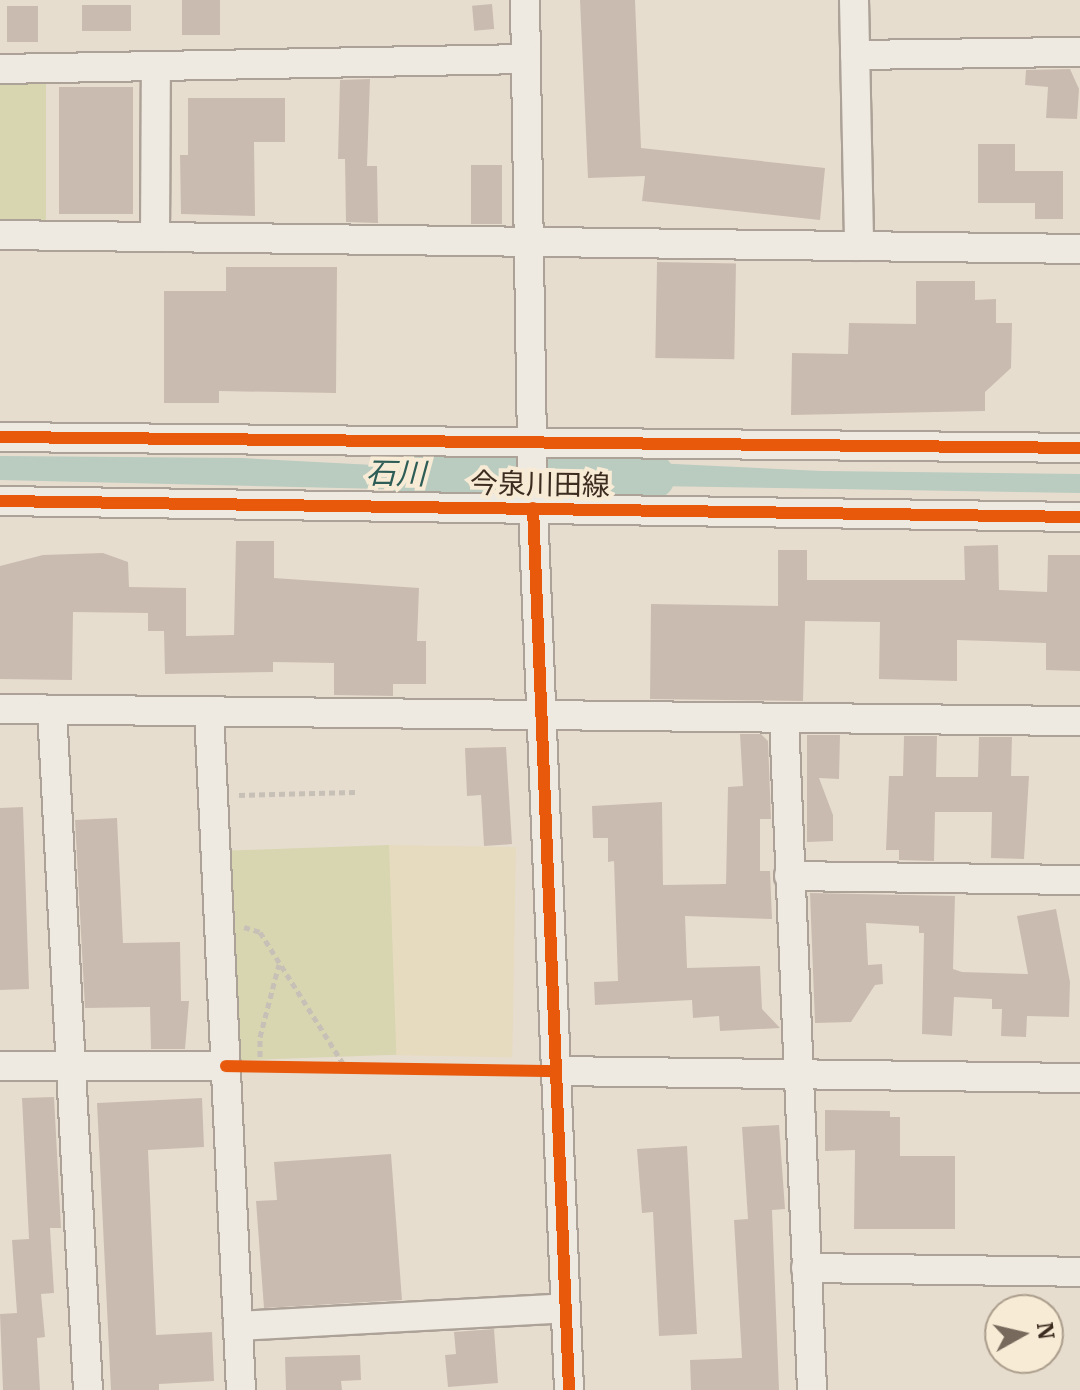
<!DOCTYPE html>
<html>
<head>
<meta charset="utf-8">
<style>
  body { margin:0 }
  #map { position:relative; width:1080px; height:1390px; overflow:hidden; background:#e6ddcf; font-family:"IBM Plex Serif","Noto Sans JP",serif }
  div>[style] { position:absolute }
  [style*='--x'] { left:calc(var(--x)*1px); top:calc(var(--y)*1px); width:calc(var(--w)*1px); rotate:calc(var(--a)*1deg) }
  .farmland>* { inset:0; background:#e6dbbf; transform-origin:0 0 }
  .green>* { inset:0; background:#d8d5b1; transform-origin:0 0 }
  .water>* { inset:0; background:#bacbc0 }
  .river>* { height:46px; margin:-23px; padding:0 23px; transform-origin:23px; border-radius:23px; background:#bacbc0 }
  .building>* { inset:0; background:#cabbb0; transform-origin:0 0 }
  .path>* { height:5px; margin-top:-2.5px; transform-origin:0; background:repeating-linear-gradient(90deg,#c7c0b7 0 6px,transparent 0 10px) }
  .roads { filter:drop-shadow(2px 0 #aca297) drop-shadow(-2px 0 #aca297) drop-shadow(0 2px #aca297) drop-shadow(0 -2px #aca297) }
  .minor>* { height:28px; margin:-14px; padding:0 14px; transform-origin:14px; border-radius:14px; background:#eee9e1 }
  .cycleway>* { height:12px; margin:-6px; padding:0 6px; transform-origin:6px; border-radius:6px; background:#e8590c }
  span { translate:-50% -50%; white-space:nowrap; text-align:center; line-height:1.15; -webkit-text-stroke:8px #f7ebd5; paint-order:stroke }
  .street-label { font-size:28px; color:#3c2b1f }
  .water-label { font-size:30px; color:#2e5c56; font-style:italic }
  .north { position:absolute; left:984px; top:1294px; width:80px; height:80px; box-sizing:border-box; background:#f7ebd5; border:2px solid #ac9e8c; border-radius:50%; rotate:82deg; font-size:22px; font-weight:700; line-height:32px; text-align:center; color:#3c2b1f }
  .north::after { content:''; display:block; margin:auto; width:28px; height:36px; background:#78695d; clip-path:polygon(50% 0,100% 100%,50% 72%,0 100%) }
</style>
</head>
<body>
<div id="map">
  <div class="farmland">
    <div style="left:389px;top:845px;width:127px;height:210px;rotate:1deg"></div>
  </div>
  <div class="green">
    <div style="left:46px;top:77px;width:148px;height:46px;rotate:90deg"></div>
    <div style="left:389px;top:845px;width:210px;height:160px;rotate:88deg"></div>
  </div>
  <div class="water">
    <div style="clip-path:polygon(0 456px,242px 458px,469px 470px,468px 491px,0 480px)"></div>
    <div style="clip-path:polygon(590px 460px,822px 471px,1080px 474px,1080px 493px,592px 485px)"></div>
  </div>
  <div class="river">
    <div style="--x:408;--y:473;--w:244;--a:0.9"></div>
  </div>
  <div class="building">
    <div style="left:182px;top:0;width:38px;height:35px"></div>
    <div style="clip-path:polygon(580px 0,635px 0,641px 148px,825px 168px,820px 220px,642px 201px,645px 176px,588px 178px)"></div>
    <div style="left:492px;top:4px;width:25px;height:20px;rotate:85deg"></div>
    <div style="left:131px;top:5px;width:26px;height:49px;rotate:90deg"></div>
    <div style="left:7px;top:6px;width:31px;height:36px"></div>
    <div style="clip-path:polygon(1070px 69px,1079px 89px,1077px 119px,1046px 118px,1048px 87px,1025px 85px,1026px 70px)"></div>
    <div style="clip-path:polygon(370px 79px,367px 166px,377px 166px,378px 223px,346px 222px,345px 159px,338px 159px,340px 80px)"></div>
    <div style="left:59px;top:87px;width:74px;height:127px"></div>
    <div style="clip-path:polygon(188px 98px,285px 98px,285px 142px,254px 142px,255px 216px,181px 214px,180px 155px,188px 155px)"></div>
    <div style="clip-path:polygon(978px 144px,1015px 144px,1015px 171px,1063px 171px,1063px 219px,1035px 219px,1035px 203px,978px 203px)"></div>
    <div style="left:471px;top:165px;width:31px;height:59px"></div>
    <div style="left:657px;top:262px;width:79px;height:96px;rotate:1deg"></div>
    <div style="clip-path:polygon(226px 267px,337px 267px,336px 393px,219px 391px,219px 403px,164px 403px,164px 291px,226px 291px)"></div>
    <div style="clip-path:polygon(916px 281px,975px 281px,975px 300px,996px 299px,996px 323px,1012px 323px,1011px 368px,985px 392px,985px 411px,791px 415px,792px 353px,848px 354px,849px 323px,916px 324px)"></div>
    <div style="clip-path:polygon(236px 541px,274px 541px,274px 578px,419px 588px,417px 641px,426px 641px,426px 684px,393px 684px,393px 696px,334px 695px,334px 663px,273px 662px,273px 672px,165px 674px,164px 631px,148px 631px,148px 613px,73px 612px,72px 680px,0 679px,0 566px,43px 555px,103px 553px,128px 562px,129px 587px,186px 588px,186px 636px,234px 635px)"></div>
    <div style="clip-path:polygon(998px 545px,999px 590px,1047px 592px,1048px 555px,1080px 555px,1080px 671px,1046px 670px,1046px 643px,957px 640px,957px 681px,879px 679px,880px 622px,805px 621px,803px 701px,650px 699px,651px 604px,778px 606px,778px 550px,807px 550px,807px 580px,965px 580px,964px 546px)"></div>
    <div style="clip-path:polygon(740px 734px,761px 734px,768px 741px,771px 819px,760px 819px,760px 871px,770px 871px,772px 919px,685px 916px,687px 968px,760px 966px,762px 1009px,780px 1028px,720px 1031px,719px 1016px,693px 1018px,692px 1000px,595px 1005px,594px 982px,618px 981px,614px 861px,608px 862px,608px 838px,593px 838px,592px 806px,662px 802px,663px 885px,726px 884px,728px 787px,743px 786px)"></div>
    <div style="clip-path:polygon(807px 735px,840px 735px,839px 779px,819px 778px,833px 815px,833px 841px,807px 842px)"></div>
    <div style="clip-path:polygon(904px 736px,937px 736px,936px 777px,978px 777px,979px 737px,1012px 737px,1011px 776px,1029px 776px,1024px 859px,991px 858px,992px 812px,935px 812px,934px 861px,899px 860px,899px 850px,886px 850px,889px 776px,903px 776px)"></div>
    <div style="clip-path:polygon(506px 747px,512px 844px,484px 846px,481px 795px,467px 796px,465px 748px)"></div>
    <div style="clip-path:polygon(23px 807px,29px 989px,0 990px,0 808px)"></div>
    <div style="clip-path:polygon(117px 818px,123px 943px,180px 942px,181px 1001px,189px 1001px,185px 1049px,151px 1049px,150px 1007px,85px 1008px,75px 820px)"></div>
    <div style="clip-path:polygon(810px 893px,955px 896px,953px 969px,962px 972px,1028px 974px,1017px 916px,1056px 909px,1070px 982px,1069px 1017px,1027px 1016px,1026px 1037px,1001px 1036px,1002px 1009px,992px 1009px,992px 999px,954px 997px,952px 1036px,922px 1034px,924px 933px,919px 933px,919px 926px,866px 923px,868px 965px,882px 964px,883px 984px,875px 985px,851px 1022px,815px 1023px)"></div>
    <div style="clip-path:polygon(54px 1097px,61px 1228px,50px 1228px,54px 1293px,41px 1294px,45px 1337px,37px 1338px,40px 1390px,3px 1390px,0 1314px,17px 1313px,12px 1240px,29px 1239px,22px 1098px)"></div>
    <div style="clip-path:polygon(202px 1098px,204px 1147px,148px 1150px,156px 1335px,212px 1332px,214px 1381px,159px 1384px,159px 1390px,111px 1390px,97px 1103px)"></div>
    <div style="clip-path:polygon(825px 1110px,890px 1111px,890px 1117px,900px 1117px,900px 1156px,955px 1156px,955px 1229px,854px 1229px,855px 1150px,825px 1151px)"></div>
    <div style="clip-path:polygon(779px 1125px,785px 1209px,772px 1210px,779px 1390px,691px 1390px,690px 1360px,742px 1358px,734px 1220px,748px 1219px,742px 1127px)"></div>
    <div style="clip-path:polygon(687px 1146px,697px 1334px,659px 1336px,653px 1212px,642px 1213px,637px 1149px)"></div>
    <div style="clip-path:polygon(391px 1154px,402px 1300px,264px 1308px,256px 1201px,277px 1200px,274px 1162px)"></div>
    <div style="clip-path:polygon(494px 1329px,498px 1383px,448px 1387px,445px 1355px,456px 1354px,454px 1332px)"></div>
    <div style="clip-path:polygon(360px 1355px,361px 1380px,341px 1381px,342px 1390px,286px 1390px,285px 1357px)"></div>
  </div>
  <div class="path">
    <div style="--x:239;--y:795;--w:116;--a:-1.5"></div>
    <div style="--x:244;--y:927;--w:17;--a:17"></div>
    <div style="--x:260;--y:932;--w:161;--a:57.7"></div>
    <div style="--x:249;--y:1066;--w:282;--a:0.8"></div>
    <div style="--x:260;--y:1066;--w:29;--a:-90"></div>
    <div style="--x:260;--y:1037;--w:75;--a:-75.4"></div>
  </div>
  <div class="roads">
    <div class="minor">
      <div style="--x:525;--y:0;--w:508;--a:89.1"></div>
      <div style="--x:533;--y:508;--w:883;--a:87.66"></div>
      <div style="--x:854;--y:0;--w:246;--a:88.8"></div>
      <div style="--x:855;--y:55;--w:225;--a:-0.8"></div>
      <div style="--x:0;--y:69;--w:526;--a:-1.09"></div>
      <div style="--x:0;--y:235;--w:1080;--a:0.74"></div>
      <div style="--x:155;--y:237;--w:171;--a:-89.7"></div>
      <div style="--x:0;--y:437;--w:1080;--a:0.58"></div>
      <div style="--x:0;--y:501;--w:1080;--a:0.85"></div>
      <div style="--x:0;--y:709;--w:1080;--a:0.64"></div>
      <div style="--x:52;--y:710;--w:681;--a:86.97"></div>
      <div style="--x:209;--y:712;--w:679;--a:87.3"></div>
      <div style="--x:784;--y:718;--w:673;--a:87.61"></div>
      <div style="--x:789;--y:876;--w:291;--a:0.8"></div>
      <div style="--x:0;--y:1066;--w:226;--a:0"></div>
      <div style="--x:556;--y:1071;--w:524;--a:0.77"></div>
      <div style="--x:806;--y:1268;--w:274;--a:0.8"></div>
      <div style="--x:238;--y:1326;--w:328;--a:-3.1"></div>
    </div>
  </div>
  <div class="cycleway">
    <div style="--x:0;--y:437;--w:1080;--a:0.58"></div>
    <div style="--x:0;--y:501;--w:1080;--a:0.85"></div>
    <div style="--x:533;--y:508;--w:883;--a:87.66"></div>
    <div style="--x:226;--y:1066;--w:330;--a:0.9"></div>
  </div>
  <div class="street-label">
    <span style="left:540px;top:484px;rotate:1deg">今泉川田線</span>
  </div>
  <div class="water-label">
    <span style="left:396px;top:473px;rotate:1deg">石川</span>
  </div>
  <div class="north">N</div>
</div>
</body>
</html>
